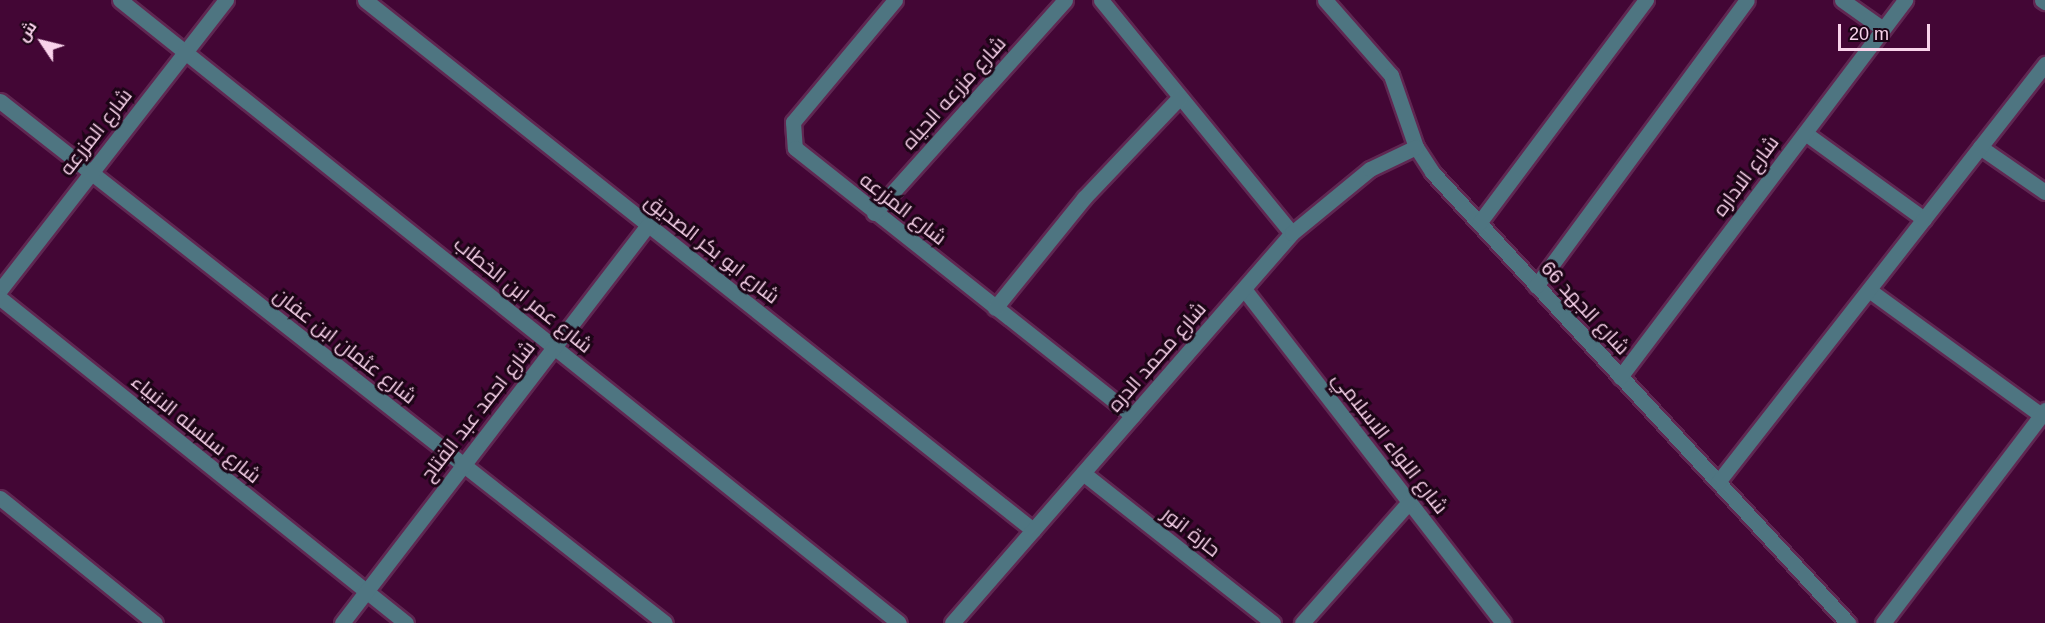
<!DOCTYPE html>
<html>
<head>
<meta charset="utf-8">
<style>
  body { margin:0 }
  #map { position:relative; width:2045px; height:623px; overflow:hidden; background:#430635; font-family:Helvetica,Cairo,sans-serif }
  div>[style] { position:absolute }
  [style*='--x'] { left:calc(var(--x)*1px); top:calc(var(--y)*1px); width:calc(var(--w)*1px); rotate:calc(var(--a)*1deg) }
  .roads { filter:drop-shadow(2px 0 #602752) drop-shadow(-2px 0 #602752) drop-shadow(0 2px #602752) drop-shadow(0 -2px #602752) }
  .minor>* { height:15px; margin:-7.5px; padding:0 7.5px; transform-origin:7.5px; border-radius:7.5px; background:#4e7581 }
  span { translate:-50% -50%; white-space:nowrap; text-align:center; line-height:1.15; -webkit-text-stroke:6px #1c0416; paint-order:stroke }
  .street-label { font-size:20px; color:#f9d3eb }
  .north { position:absolute; left:12px; top:12px; width:60px; height:60px; -webkit-text-stroke:4px #1c0416; paint-order:stroke; rotate:305deg; font-size:16px; font-weight:700; line-height:24px; text-align:center; color:#f9d3eb }
  .north::after { content:''; display:block; margin:auto; width:21px; height:27px; background:#f9d3eb; clip-path:polygon(50% 0,100% 100%,50% 72%,0 100%) }
  .scale { position:absolute; left:1838px; top:24px; width:92px; height:27px; box-sizing:border-box; border:3px solid #f9d3eb; border-top:0; padding-left:8px; font-size:18px; line-height:21px; white-space:nowrap; color:#f9d3eb; -webkit-text-stroke:4px #1c0416; paint-order:stroke }
</style>
</head>
<body>
<div id="map">
  <div class="roads">
    <div class="minor">
      <div style="--x:120;--y:0;--w:997;--a:38.65"></div>
      <div style="--x:365;--y:0;--w:853;--a:38.43"></div>
      <div style="--x:895;--y:0;--w:159;--a:129.9"></div>
      <div style="--x:793;--y:122;--w:26;--a:86"></div>
      <div style="--x:795;--y:148;--w:431;--a:38.4"></div>
      <div style="--x:1101;--y:0;--w:301;--a:50.7"></div>
      <div style="--x:1325;--y:0;--w:100;--a:48.7"></div>
      <div style="--x:1391;--y:75;--w:76;--a:70.9"></div>
      <div style="--x:1416;--y:147;--w:30;--a:57"></div>
      <div style="--x:1432;--y:172;--w:614;--a:47.31"></div>
      <div style="--x:1842;--y:0;--w:50;--a:35.3"></div>
      <div style="--x:2042;--y:0;--w:4;--a:34"></div>
      <div style="--x:0;--y:101;--w:845;--a:38.13"></div>
      <div style="--x:1805;--y:133;--w:147;--a:35.9"></div>
      <div style="--x:1980;--y:147;--w:79;--a:34.7"></div>
      <div style="--x:874;--y:213;--w:286;--a:-48.1"></div>
      <div style="--x:1479;--y:223;--w:279;--a:-53.2"></div>
      <div style="--x:1536;--y:286;--w:355;--a:-53.6"></div>
      <div style="--x:1244;--y:289;--w:423;--a:52.2"></div>
      <div style="--x:0;--y:290;--w:368;--a:-52.1"></div>
      <div style="--x:1869;--y:290;--w:213;--a:36"></div>
      <div style="--x:0;--y:298;--w:520;--a:38.68"></div>
      <div style="--x:995;--y:308;--w:141;--a:-51"></div>
      <div style="--x:1084;--y:198;--w:139;--a:-46.5"></div>
      <div style="--x:1620;--y:377;--w:473;--a:-52.9"></div>
      <div style="--x:1083;--y:473;--w:242;--a:38.3"></div>
      <div style="--x:1718;--y:482;--w:531;--a:-51.96"></div>
      <div style="--x:0;--y:498;--w:199;--a:38.9"></div>
      <div style="--x:342;--y:623;--w:502;--a:-52.45"></div>
      <div style="--x:952;--y:623;--w:517;--a:-48.92"></div>
      <div style="--x:1292;--y:233;--w:101;--a:-39.4"></div>
      <div style="--x:1370;--y:169;--w:51;--a:-25.6"></div>
      <div style="--x:1302;--y:623;--w:162;--a:-48.5"></div>
      <div style="--x:1883;--y:623;--w:268;--a:-52.7"></div>
    </div>
  </div>
  <div class="street-label">
    <span style="left:954px;top:93px;rotate:-48deg">شارع مزرعه الحياه</span>
    <span style="left:96px;top:132px;rotate:-52deg">شارع المزرعه</span>
    <span style="left:1746px;top:176px;rotate:-53deg">شارع الاداره</span>
    <span style="left:903px;top:209px;rotate:38deg">شارع المزرعه</span>
    <span style="left:712px;top:249px;rotate:38deg">شارع ابو بكر الصديق</span>
    <span style="left:523px;top:295px;rotate:39deg">شارع عمر ابن الخطاب</span>
    <span style="left:1585px;top:308px;rotate:47deg">شارع الجهد 66</span>
    <span style="left:345px;top:346px;rotate:38deg">شارع عثمان ابن عفان</span>
    <span style="left:1157px;top:357px;rotate:-49deg">شارع محمد الدره</span>
    <span style="left:478px;top:411px;rotate:-52deg">شارع احمد عبد الفتاح</span>
    <span style="left:196px;top:429px;rotate:39deg">شارع سلسله الانبياء</span>
    <span style="left:1390px;top:443px;rotate:52deg">شارع اللواء الاسلامي</span>
    <span style="left:1191px;top:532px;rotate:38deg">حارة انور</span>
  </div>
  <div class="north">ش</div>
  <div class="scale">20 m</div>
</div>
</body>
</html>
